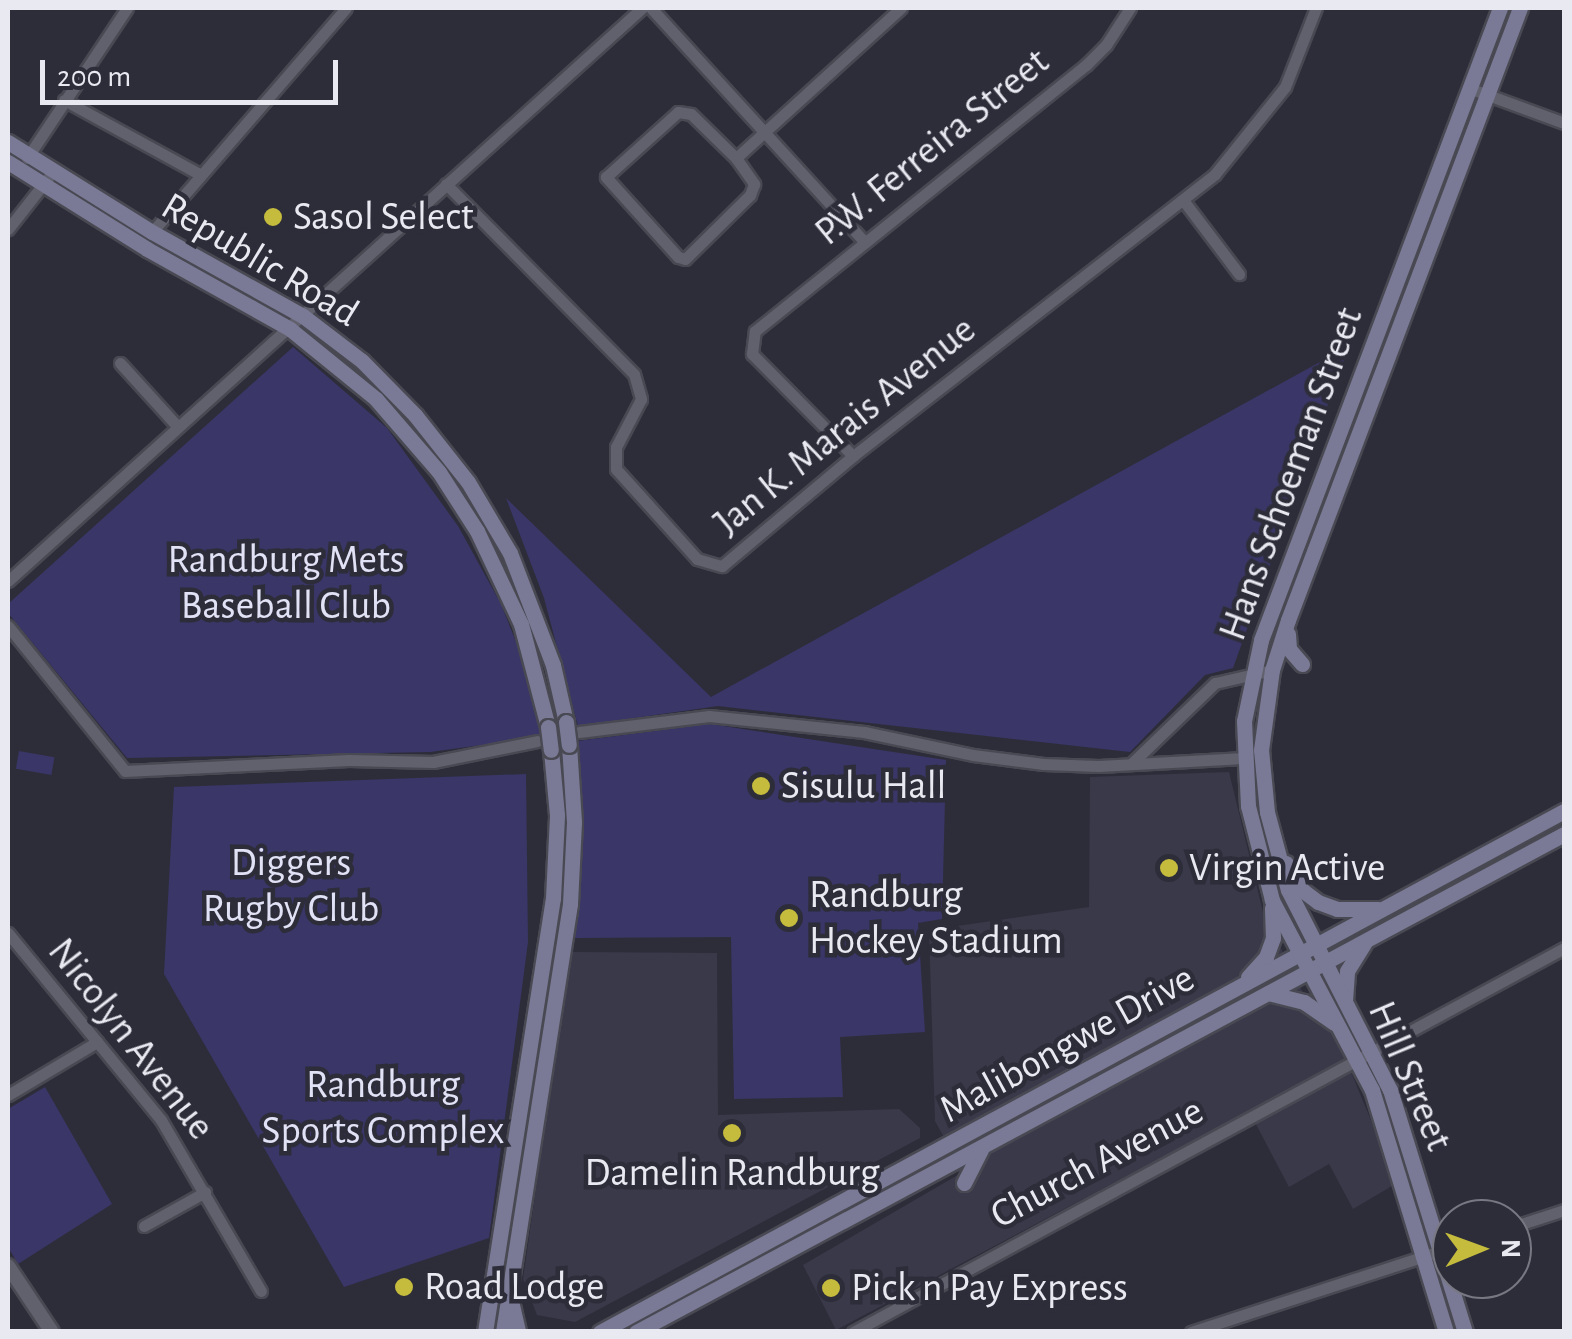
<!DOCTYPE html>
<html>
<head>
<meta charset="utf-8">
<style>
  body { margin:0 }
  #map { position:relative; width:1572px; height:1339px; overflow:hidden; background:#2d2d3a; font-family:"Alegreya Sans",sans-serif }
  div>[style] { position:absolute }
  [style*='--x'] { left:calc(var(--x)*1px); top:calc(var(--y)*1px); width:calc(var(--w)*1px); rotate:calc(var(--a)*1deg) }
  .built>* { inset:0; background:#39394a }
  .green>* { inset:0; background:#3a3667; transform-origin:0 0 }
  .roads { filter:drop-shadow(2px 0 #494953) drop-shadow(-2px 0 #494953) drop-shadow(0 2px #494953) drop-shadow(0 -2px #494953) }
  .minor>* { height:11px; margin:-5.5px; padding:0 5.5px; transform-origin:5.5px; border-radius:5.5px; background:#61616e }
  .tertiary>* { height:14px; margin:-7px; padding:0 7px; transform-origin:7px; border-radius:7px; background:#61616e }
  .secondary>* { height:15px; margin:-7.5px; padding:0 7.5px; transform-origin:7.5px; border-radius:7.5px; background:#7a7a96 }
  .bridges { filter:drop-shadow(2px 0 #494953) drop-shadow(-2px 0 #494953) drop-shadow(0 2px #494953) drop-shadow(0 -2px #494953) }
  .secondary-bridge>* { height:15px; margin:-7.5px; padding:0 7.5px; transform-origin:7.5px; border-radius:7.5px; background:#7a7a96 }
  .dots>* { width:28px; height:28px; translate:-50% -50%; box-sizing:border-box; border:5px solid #2d2d3a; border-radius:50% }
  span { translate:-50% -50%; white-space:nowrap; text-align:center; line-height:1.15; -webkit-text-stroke:9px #2d2d3a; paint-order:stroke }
  .street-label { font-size:40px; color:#e9e9f1 }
  .poi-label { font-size:40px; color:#e9e9f1 }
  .left { translate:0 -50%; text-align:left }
  .park-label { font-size:40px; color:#e2e2f6 }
  .frame { position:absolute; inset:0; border:10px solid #e9e9f1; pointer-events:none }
  .north { position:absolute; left:1432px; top:1199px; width:100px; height:100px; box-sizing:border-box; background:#2d2d3a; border:2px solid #787883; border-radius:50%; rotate:89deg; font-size:28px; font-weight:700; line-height:40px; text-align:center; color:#e9e9f1 }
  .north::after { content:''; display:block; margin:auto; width:35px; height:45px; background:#c5bc3d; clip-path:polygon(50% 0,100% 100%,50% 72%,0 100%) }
  .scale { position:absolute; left:40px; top:60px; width:298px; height:45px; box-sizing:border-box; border:5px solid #e9e9f1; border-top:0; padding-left:12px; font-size:30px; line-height:35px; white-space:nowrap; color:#e9e9f1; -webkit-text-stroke:8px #2d2d3a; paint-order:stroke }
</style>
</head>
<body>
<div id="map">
  <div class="built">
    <div style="clip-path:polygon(1229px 772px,1263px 912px,1315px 1017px,1336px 1036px,1397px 1183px,1353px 1209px,1329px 1164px,1289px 1187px,1249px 1111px,836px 1330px,803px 1265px,963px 1172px,935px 1121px,929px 930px,1089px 907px,1090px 777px)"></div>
    <div style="clip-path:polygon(570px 952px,717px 953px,718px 1115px,899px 1109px,920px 1128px,920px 1138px,575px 1322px,537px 1315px,523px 1279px)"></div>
  </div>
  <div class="green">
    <div style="clip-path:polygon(1349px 346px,1233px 668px,1205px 675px,1130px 752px,718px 706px,578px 726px,544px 598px,506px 498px,711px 697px)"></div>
    <div style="clip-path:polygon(293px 347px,387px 428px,458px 526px,501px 604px,526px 667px,542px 737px,430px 752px,127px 758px,8px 613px,8px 604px)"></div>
    <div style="clip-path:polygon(710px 724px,946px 760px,942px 919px,918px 923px,925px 1032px,840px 1037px,843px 1097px,734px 1099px,731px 937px,574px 938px,577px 741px)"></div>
    <div style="left:19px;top:751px;width:36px;height:18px;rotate:10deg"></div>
    <div style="clip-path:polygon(526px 774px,528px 942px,489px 1238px,344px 1287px,164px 974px,174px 787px)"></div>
    <div style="clip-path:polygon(45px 1087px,112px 1204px,18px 1264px,8px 1247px,8px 1109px)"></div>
  </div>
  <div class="roads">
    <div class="minor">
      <div style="--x:651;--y:8;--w:317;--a:47.6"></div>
      <div style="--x:1469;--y:88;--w:101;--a:20.2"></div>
      <div style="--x:64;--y:100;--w:156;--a:28.7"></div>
      <div style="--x:678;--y:112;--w:13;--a:9"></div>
      <div style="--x:691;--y:114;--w:63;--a:44.4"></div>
      <div style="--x:736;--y:158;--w:32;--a:55"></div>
      <div style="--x:754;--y:184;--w:12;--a:110"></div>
      <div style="--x:750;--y:195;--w:91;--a:135.4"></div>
      <div style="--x:685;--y:259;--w:7;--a:-164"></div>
      <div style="--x:678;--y:257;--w:108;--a:-132"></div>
      <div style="--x:606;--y:177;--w:97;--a:-42.1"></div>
      <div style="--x:27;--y:158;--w:180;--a:-56.3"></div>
      <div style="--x:736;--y:158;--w:223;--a:-42.3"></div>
      <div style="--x:446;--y:184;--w:267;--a:45.3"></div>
      <div style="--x:634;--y:374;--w:26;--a:74"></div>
      <div style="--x:641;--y:399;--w:54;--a:117.5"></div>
      <div style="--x:616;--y:447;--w:22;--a:90"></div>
      <div style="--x:616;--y:469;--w:121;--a:48"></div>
      <div style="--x:697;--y:559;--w:26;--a:16"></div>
      <div style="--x:722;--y:566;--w:171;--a:-40"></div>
      <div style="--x:853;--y:456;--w:459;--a:-37.9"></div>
      <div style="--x:1215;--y:174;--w:112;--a:-51.2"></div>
      <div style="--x:1285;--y:87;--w:85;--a:-68.6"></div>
      <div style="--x:1183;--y:200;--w:93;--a:52.9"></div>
      <div style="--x:8;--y:229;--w:65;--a:-51.9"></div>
      <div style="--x:152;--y:232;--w:296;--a:-49.1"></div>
      <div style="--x:120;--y:363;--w:86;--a:47.8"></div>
      <div style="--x:853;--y:456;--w:144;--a:-134.7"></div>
      <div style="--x:752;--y:354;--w:23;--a:-83"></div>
      <div style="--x:755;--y:331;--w:425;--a:-38.8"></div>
      <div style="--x:1086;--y:65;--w:28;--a:-45"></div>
      <div style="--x:1106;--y:45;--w:44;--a:-57"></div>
      <div style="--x:8;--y:581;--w:855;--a:-42.11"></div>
      <div style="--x:8;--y:626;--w:186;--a:51.1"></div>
      <div style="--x:125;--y:771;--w:224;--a:-2.8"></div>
      <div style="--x:349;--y:760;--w:84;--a:1.4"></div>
      <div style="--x:433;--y:762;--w:106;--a:-11.4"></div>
      <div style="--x:579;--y:732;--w:131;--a:-7"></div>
      <div style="--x:709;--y:716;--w:156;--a:5.9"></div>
      <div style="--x:864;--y:732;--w:111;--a:11.9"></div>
      <div style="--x:973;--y:755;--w:71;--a:7.3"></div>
      <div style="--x:1043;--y:764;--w:56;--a:2"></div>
      <div style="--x:1099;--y:766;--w:145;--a:-3.2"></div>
      <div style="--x:1131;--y:764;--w:117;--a:-44"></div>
      <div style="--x:1215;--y:683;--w:58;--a:-12.8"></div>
      <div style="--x:8;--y:933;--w:242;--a:50.7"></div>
      <div style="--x:161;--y:1120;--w:198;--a:59.7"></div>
      <div style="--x:8;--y:1095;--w:104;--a:-30.8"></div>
      <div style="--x:144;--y:1226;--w:70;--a:-29.1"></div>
      <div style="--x:1512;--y:1227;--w:55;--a:-18.1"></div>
      <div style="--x:853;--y:1332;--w:808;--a:-28.37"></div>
      <div style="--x:1191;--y:1332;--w:274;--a:-18"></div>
    </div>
    <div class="tertiary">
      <div style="--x:8;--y:1266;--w:79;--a:56.3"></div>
    </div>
    <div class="secondary">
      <div style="--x:8;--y:142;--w:170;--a:32"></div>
      <div style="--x:152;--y:232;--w:173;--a:29.1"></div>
      <div style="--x:303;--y:316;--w:74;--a:37.3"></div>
      <div style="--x:362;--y:361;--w:76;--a:45.5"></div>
      <div style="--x:415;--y:415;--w:85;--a:51.7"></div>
      <div style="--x:468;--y:482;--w:82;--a:59.4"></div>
      <div style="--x:510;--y:553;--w:120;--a:69"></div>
      <div style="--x:553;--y:665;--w:58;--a:77.2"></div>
      <div style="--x:8;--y:162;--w:164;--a:32"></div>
      <div style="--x:147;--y:249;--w:164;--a:29.2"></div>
      <div style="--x:290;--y:329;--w:111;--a:39.1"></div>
      <div style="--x:376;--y:399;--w:96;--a:49.2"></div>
      <div style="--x:439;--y:472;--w:70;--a:57.2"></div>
      <div style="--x:477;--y:531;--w:103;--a:64.7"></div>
      <div style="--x:521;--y:624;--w:106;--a:75.3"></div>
      <div style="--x:1288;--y:634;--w:15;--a:86"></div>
      <div style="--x:1289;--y:649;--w:20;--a:49"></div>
      <div style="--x:1286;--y:863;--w:31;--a:59"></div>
      <div style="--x:1302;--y:890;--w:20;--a:37"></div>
      <div style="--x:1318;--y:902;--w:20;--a:20"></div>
      <div style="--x:1337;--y:909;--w:41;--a:0"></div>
      <div style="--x:1248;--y:977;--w:27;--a:-48"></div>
      <div style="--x:1266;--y:957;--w:20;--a:-70"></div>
      <div style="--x:1273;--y:938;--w:30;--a:-92"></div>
      <div style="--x:1268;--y:993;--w:37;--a:14"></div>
      <div style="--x:1304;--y:1002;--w:37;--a:35"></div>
      <div style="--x:1345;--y:1001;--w:30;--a:-86"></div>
      <div style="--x:1347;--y:971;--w:32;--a:-58"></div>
      <div style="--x:964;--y:1183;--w:38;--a:-63"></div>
      <div style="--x:512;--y:1305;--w:28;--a:77"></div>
      <div style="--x:485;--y:1332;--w:439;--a:-81.1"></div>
      <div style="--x:553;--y:898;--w:83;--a:-87.2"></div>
      <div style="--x:557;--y:815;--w:65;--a:-95.3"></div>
      <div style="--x:503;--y:1332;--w:433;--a:-81.1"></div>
      <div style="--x:570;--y:904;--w:82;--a:-87.2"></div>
      <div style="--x:574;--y:822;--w:77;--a:-93.7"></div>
      <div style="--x:600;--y:1332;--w:1096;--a:-28.39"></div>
      <div style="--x:636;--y:1332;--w:1053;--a:-28.22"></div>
      <div style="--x:1446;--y:1332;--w:253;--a:-107"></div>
      <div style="--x:1372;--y:1090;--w:215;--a:-117.8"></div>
      <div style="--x:1272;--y:900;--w:97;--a:-104.3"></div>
      <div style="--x:1248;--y:806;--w:85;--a:-92.7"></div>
      <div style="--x:1244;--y:721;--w:83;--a:-78.1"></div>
      <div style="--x:1261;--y:640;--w:676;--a:-69.29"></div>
      <div style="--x:1465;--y:1332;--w:253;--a:-107.2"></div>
      <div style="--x:1390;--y:1090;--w:225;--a:-117"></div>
      <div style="--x:1288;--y:890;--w:81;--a:-105.1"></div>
      <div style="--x:1267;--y:812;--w:62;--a:-95.5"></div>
      <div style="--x:1261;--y:750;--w:81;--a:-82.2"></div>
      <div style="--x:1272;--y:670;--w:52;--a:-72.3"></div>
      <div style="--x:1288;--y:620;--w:654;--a:-69.24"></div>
    </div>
  </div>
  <div class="bridges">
    <div class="secondary-bridge">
      <div style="--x:566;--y:722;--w:23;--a:83"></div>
      <div style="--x:548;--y:727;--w:23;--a:83"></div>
    </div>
  </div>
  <div class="dots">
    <div style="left:273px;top:217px;background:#c5bc3d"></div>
    <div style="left:761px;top:786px;background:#c5bc3d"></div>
    <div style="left:1169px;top:868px;background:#c5bc3d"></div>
    <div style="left:789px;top:918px;background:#c5bc3d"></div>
    <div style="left:732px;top:1133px;background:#c5bc3d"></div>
    <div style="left:404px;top:1287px;background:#c5bc3d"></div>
    <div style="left:831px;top:1288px;background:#c5bc3d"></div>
  </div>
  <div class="street-label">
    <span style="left:932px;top:147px;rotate:-39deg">P.W. Ferreira Street</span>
    <span style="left:260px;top:260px;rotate:31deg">Republic Road</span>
    <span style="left:845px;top:426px;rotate:-39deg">Jan K. Marais Avenue</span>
    <span style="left:1291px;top:474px;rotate:-70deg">Hans Schoeman Street</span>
    <span style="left:131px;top:1039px;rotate:52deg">Nicolyn Avenue</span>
    <span style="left:1067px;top:1044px;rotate:-29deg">Malibongwe Drive</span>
    <span style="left:1410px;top:1076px;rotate:67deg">Hill Street</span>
    <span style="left:1097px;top:1163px;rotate:-28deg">Church Avenue</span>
  </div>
  <div class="poi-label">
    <span class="left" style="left:293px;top:217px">Sasol Select</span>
    <span class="left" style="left:781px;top:786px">Sisulu Hall</span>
    <span class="left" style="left:1189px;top:868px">Virgin Active</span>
    <span class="left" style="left:809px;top:918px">Randburg<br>Hockey Stadium</span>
    <span style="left:732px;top:1173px">Damelin Randburg</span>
    <span class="left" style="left:424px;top:1287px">Road Lodge</span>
    <span class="left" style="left:851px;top:1288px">Pick n Pay Express</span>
  </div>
  <div class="park-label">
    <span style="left:286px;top:583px">Randburg Mets<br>Baseball Club</span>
    <span style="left:291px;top:886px">Diggers<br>Rugby Club</span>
    <span style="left:383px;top:1108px">Randburg<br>Sports Complex</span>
  </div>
  <div class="frame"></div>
  <div class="north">N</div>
  <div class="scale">200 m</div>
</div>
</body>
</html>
